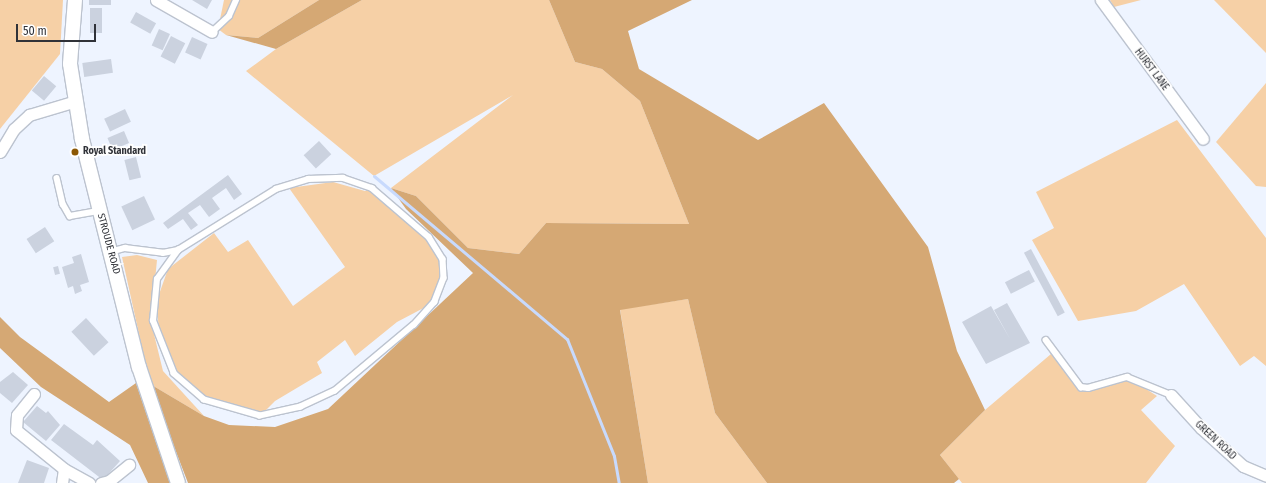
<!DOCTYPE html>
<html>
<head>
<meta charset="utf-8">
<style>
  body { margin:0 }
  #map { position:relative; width:1266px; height:483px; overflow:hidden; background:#eef4ff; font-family:"Fira Sans Condensed",sans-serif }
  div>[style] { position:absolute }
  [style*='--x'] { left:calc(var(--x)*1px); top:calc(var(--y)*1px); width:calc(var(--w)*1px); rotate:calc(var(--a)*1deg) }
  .green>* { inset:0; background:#f6d0a6 }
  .forest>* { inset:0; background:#d5a874 }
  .stream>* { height:3px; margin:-1.5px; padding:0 1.5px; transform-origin:1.5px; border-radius:1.5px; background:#c8dafd }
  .building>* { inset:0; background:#cbd2df; transform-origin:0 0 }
  .roads { filter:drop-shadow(1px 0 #bcc3cf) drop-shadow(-1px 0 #bcc3cf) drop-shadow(0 1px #bcc3cf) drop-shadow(0 -1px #bcc3cf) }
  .service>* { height:5.5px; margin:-2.75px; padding:0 2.75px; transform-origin:2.75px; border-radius:2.75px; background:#fff }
  .minor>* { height:11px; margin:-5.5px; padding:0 5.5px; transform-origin:5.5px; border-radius:5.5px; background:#fff }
  .tertiary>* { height:14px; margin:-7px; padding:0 7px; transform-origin:7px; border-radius:7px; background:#fff }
  .dots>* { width:11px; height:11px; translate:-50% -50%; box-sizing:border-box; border:2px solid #fff; border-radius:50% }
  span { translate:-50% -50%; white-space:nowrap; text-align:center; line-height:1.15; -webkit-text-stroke:3.5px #fff; paint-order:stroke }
  .street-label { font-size:10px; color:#303238 }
  .poi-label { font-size:10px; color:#303238; font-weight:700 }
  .left { translate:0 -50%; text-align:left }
  .scale { position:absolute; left:16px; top:24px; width:80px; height:18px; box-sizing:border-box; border:2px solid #303238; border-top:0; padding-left:5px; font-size:12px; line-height:14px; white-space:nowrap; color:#303238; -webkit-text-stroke:3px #fff; paint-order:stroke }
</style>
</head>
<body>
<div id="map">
  <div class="green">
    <div style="clip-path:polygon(0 0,63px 0,60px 54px,0 129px)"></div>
    <div style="clip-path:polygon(224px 0,319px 0,258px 38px,226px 35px,218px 29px)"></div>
    <div style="clip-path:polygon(362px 0,549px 0,575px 62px,602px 69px,640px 101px,689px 224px,546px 223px,519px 254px,468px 248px,416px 196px,391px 188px,513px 95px,374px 176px,246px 71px,276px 49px)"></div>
    <div style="clip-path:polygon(1110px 0,1141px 0,1114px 7px)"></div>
    <div style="clip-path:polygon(1214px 0,1266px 0,1266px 53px)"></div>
    <div style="clip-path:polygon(1266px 83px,1266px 187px,1256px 186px,1216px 142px)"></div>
    <div style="clip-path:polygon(1177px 120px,1266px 238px,1266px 366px,1254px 356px,1240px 366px,1184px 284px,1136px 311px,1078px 321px,1032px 240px,1054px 228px,1036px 192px)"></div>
    <div style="clip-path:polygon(333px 182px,365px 191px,372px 188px,429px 237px,438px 251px,442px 291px,435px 302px,397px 322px,355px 356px,345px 340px,317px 362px,322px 373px,275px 401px,260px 416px,205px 399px,176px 372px,159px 337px,157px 300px,168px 269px,214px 233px,228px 252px,248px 240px,293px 306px,345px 267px,289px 188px)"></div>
    <div style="clip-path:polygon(137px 255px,157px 260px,151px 322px,163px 371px,204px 416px,150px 384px,122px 257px)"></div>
    <div style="clip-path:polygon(688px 299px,715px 413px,767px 483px,648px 483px,620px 309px)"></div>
    <div style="clip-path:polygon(1051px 354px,1081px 387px,1127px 377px,1157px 396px,1141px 410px,1175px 446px,1146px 483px,962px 483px,940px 455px,985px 410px)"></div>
  </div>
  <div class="forest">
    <div style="clip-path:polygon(319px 0,362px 0,276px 49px,226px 35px,258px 38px)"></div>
    <div style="clip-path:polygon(549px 0,692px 0,628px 31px,639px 69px,758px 140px,824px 103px,928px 247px,957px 351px,985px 410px,940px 455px,959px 479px,954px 483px,767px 483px,715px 413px,688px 299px,620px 310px,648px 483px,188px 483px,150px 384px,204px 416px,229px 425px,275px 427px,328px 409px,473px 273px,406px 209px,391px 188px,416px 196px,468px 248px,519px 254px,546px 223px,689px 224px,640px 101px,602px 69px,575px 62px)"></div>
    <div style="clip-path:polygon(0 317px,20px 337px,109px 402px,136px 383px,170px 483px,148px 483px,130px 445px,41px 387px,0 348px)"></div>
  </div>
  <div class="stream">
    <div style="--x:374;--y:176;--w:253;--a:40.2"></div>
    <div style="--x:567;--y:339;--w:126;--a:68.1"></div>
    <div style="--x:614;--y:456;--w:27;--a:80"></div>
  </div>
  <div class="building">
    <div style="left:89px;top:0;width:22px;height:5px"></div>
    <div style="clip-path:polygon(192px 0,212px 0,207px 9px)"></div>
    <div style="left:102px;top:8px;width:25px;height:12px;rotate:90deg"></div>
    <div style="left:136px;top:12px;width:23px;height:12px;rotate:29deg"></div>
    <div style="left:159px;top:29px;width:12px;height:18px;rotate:24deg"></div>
    <div style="left:171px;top:36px;width:16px;height:23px;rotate:27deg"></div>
    <div style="left:192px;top:37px;width:17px;height:17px;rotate:24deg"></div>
    <div style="left:111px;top:59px;width:14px;height:29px;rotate:82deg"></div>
    <div style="left:44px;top:76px;width:16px;height:19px;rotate:40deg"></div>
    <div style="left:125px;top:109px;width:14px;height:23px;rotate:65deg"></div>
    <div style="left:124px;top:131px;width:13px;height:18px;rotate:67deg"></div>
    <div style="left:319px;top:141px;width:18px;height:21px;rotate:47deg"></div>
    <div style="left:136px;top:157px;width:21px;height:12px;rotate:76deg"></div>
    <div style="clip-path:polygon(228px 175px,242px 194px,234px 200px,226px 188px,212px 198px,220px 209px,209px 217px,200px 205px,188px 213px,198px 225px,191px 230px,183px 219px,168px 229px,163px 223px)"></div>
    <div style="left:144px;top:196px;width:26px;height:25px;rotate:65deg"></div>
    <div style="left:45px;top:227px;width:17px;height:22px;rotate:57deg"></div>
    <div style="left:1031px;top:249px;width:72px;height:8px;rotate:62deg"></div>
    <div style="clip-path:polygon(81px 254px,89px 282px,80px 285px,82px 291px,75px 294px,73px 286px,68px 288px,62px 267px,74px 263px,72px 257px)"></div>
    <div style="left:58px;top:266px;width:8px;height:5px;rotate:76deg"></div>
    <div style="left:1029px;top:270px;width:13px;height:27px;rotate:63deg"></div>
    <div style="clip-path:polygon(1007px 303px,1030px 343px,986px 364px,962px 322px,991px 306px,1010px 339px,994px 310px)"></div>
    <div style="left:86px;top:318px;width:33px;height:20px;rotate:47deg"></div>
    <div style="clip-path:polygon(13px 372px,28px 385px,12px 403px,0 393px,0 382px)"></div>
    <div style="clip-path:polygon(37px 406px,46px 413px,48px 411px,60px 425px,46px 441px,23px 422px)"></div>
    <div style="clip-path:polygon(64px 424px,93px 445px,97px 440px,120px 461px,103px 480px,51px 440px)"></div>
    <div style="clip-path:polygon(27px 460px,49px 468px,44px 483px,18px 483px)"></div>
  </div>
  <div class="roads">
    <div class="service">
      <div style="--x:212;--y:32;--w:23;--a:-43"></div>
      <div style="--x:229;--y:16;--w:17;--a:-66"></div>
      <div style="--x:57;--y:178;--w:27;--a:77"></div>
      <div style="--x:63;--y:204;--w:14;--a:60"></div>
      <div style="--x:70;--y:216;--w:28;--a:-10"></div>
      <div style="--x:110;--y:252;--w:16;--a:-15"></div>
      <div style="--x:125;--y:248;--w:38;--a:7"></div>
      <div style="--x:163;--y:253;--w:15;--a:-11"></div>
      <div style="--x:178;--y:250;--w:115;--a:-31.9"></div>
      <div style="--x:276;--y:189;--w:34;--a:-17"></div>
      <div style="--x:308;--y:179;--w:35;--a:-2"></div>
      <div style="--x:343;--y:178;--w:31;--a:19"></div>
      <div style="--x:372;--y:188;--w:75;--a:40.7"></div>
      <div style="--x:429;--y:237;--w:26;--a:58"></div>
      <div style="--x:443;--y:259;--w:19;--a:87"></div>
      <div style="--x:444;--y:278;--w:26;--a:111"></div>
      <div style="--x:435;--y:302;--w:31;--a:132"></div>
      <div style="--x:414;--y:325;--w:103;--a:140.1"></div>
      <div style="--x:335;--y:391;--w:38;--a:155"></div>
      <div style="--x:301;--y:407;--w:42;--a:167.6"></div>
      <div style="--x:260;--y:416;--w:58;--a:-164.1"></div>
      <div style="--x:204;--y:400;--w:40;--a:-139"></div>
      <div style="--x:174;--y:374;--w:57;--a:-111.6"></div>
      <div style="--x:153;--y:321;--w:42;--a:-84.6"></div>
      <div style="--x:157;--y:279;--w:36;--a:-54"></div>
      <div style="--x:1046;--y:340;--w:59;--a:53.3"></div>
      <div style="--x:1081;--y:387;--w:7;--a:8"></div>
      <div style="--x:1088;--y:388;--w:41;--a:-15.8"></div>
      <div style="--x:1127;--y:377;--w:48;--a:22.2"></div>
    </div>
    <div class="minor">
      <div style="--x:156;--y:0;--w:64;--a:29.7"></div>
      <div style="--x:1101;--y:0;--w:172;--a:53.7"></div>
      <div style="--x:0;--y:152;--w:27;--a:-59"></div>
      <div style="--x:14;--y:129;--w:21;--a:-43"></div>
      <div style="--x:29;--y:115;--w:49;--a:-16.6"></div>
      <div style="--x:34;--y:394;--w:27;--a:129"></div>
      <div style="--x:17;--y:415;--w:15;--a:94"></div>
      <div style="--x:16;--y:430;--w:62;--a:39.1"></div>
      <div style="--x:64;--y:469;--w:29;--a:29"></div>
      <div style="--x:1171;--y:395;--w:45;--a:47.7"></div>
      <div style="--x:1201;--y:428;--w:57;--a:42.1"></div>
      <div style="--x:1243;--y:466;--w:25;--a:23"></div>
      <div style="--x:62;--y:483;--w:14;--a:-82"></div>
      <div style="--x:101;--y:483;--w:8;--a:-14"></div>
      <div style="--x:109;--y:481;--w:26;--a:-39"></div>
    </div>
    <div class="tertiary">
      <div style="--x:75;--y:0;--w:64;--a:94.5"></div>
      <div style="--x:70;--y:64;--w:76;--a:80.9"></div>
      <div style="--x:82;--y:139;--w:235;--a:76"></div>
      <div style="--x:139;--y:367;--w:122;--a:71.4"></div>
    </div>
  </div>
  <div class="dots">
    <div style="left:75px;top:152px;background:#8c5805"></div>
  </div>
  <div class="street-label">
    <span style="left:1151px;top:70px;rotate:53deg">HURST LANE</span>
    <span style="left:108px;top:244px;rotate:75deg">STROUDE ROAD</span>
    <span style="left:1215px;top:441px;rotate:43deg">GREEN ROAD</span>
  </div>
  <div class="poi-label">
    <span class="left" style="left:83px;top:152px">Royal Standard</span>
  </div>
  <div class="scale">50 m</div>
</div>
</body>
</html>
